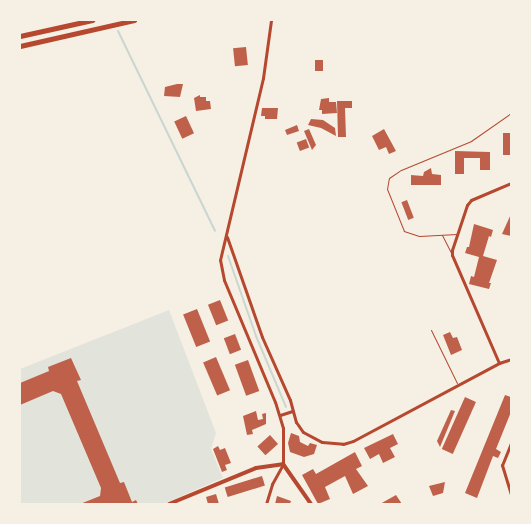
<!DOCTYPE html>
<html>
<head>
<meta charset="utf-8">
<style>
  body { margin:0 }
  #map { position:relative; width:531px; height:524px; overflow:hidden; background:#f6efe4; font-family:"IBM Plex Serif",serif }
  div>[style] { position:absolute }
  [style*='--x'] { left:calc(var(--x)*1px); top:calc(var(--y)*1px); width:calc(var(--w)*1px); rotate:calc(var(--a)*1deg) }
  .green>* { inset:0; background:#e2e4dc }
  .stream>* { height:2px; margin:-1px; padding:0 1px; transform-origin:1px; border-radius:1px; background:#c9d6d2 }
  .building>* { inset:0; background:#bf614a; transform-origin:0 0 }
  .service>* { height:1px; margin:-0.5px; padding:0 0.5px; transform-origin:0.5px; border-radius:0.5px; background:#b5482f }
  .minor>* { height:3px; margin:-1.5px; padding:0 1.5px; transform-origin:1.5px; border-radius:1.5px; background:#b5482f }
  .tertiary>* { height:4px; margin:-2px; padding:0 2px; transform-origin:2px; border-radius:2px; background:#b5482f }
  .motorway>* { height:5px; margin:-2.5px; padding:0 2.5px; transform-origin:2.5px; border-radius:2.5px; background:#b5482f }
  span { translate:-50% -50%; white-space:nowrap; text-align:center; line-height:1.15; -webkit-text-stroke:4px #f6efe4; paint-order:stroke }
  .frame { position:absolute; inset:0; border:21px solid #f6efe4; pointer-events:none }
</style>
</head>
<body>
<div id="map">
  <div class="green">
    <div style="clip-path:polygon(169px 310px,216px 433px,211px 449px,223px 478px,163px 504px,20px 504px,20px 369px)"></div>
  </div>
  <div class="stream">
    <div style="--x:118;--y:31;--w:222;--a:64.1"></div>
    <div style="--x:228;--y:256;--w:85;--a:70.7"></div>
    <div style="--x:256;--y:336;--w:77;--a:67.1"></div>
  </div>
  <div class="building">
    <div style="left:246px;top:47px;width:18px;height:13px;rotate:84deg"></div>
    <div style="left:315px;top:60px;width:8px;height:11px"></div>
    <div style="clip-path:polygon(177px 84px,183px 84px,180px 97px,164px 96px,165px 87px)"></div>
    <div style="clip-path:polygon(200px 95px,200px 97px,206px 97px,206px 101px,210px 101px,211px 109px,196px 111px,194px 98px)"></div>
    <div style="clip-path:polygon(329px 98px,329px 102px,336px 102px,337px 113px,322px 114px,322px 110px,319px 110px,321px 99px)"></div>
    <div style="clip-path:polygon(337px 101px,352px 101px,352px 108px,345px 108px,346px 137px,338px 137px)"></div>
    <div style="clip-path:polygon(262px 108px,278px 108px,277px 119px,265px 119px,265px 116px,261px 116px)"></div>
    <div style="left:186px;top:116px;width:19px;height:13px;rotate:65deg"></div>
    <div style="clip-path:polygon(311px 119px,323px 120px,335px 128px,336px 136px,321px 128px,308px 125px)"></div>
    <div style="clip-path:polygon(297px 125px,299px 131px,287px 135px,285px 130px)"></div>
    <div style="clip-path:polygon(309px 129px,316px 145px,312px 150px,304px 131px)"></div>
    <div style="clip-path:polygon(384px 129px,396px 151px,389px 154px,386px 147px,379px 150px,372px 136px)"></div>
    <div style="left:503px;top:133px;width:8px;height:22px"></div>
    <div style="left:306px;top:139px;width:9px;height:10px;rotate:69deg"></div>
    <div style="clip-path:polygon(455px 151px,490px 152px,490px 170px,480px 170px,480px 158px,464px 158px,464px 174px,455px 174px)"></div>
    <div style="clip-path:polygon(431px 168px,432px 174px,441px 175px,441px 185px,411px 185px,411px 175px,423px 176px,424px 172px)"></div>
    <div style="left:407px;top:200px;width:19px;height:6px;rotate:69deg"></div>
    <div style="clip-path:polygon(511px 214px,511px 236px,502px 234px)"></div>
    <div style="clip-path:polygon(474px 224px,493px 230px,491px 237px,489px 236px,483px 256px,497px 260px,489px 283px,491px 283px,489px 289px,469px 284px,471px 276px,474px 277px,479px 257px,465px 253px,467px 247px,469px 247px)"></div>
    <div style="left:220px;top:300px;width:22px;height:13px;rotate:68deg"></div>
    <div style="left:197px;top:309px;width:35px;height:15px;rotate:68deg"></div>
    <div style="clip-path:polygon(450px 332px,453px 338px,457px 337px,462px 350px,451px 355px,443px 335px)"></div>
    <div style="left:235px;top:334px;width:17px;height:12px;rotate:69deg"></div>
    <div style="left:216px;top:357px;width:36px;height:14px;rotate:67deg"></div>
    <div style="clip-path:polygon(71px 358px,81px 380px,77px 381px,120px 483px,124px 482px,132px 502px,136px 500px,138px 504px,80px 504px,100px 496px,101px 488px,61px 394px,53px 391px,20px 405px,20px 383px,49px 371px,48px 367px)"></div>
    <div style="left:248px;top:360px;width:33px;height:14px;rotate:70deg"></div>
    <div style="clip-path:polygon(505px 395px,511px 397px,511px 412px,496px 449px,501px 452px,498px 458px,493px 456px,477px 498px,465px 493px)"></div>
    <div style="left:465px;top:397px;width:12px;height:57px;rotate:24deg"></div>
    <div style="clip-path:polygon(451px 410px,455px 411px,440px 447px,437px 441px)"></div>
    <div style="clip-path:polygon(256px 411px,258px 420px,263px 419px,262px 414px,266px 413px,266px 424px,252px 430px,253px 434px,247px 435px,243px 416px)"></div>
    <div style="clip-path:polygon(291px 433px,299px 436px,300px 442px,308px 446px,310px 443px,317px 445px,314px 454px,304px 457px,290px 452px,288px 443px)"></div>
    <div style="clip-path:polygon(393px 434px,398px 444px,390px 448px,395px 457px,383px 463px,379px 454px,370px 459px,364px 448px)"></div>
    <div style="left:270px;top:435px;width:12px;height:17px;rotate:48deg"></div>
    <div style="clip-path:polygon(218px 446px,220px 450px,225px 448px,231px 463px,225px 465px,227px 470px,222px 472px,213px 449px)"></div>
    <div style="clip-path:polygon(355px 452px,362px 466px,356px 469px,368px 486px,353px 494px,345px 476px,325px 487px,330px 499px,318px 504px,302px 475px,313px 469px,316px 474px)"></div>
    <div style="left:262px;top:476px;width:10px;height:39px;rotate:73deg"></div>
    <div style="clip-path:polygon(445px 482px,443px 493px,433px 496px,429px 486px)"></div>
    <div style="clip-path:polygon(216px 494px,219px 504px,208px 504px,206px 497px)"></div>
    <div style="clip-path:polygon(396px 495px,402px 504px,380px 504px)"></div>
    <div style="clip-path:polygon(277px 496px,291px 501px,290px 504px,275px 504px)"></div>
  </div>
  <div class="service">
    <div style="--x:457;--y:234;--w:38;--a:177"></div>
    <div style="--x:419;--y:236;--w:16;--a:-162"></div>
    <div style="--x:404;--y:231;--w:45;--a:-112"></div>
    <div style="--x:387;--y:189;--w:11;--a:-80"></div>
    <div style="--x:389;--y:178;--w:14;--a:-34"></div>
    <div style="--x:401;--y:170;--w:76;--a:-22.5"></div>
    <div style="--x:471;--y:141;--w:49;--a:-35"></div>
    <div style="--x:442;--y:235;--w:20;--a:63"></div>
    <div style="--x:431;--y:330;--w:59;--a:63.9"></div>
  </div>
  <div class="minor">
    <div style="--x:227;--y:237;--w:106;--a:70.7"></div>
    <div style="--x:262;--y:337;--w:69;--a:66"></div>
    <div style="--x:290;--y:400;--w:23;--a:75"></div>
    <div style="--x:296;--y:422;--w:12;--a:55"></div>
    <div style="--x:303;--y:432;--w:21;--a:28"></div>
    <div style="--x:322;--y:442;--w:21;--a:5"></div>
    <div style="--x:343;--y:444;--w:10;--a:-17"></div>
    <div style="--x:353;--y:441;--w:166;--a:-28.1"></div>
    <div style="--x:499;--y:363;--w:13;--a:-18"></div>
    <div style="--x:499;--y:363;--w:118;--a:-113.5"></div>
    <div style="--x:452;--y:255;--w:5;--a:-90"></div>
    <div style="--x:452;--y:250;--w:47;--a:-71.6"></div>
    <div style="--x:467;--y:205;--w:6;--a:-51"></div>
    <div style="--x:471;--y:200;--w:43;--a:-23"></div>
    <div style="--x:280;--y:415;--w:13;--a:-18"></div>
    <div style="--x:511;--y:443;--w:24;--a:112"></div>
    <div style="--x:502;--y:465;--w:30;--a:73"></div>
    <div style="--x:266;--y:504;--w:21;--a:-73"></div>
    <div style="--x:272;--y:484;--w:23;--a:-61"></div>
    <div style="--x:283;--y:464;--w:36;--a:-90"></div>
    <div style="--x:283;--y:428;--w:27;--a:-107"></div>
    <div style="--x:275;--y:402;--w:132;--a:-112.7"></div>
    <div style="--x:224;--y:280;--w:20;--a:-101"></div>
    <div style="--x:220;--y:260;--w:187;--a:-76.7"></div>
    <div style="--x:263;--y:78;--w:59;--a:-82.1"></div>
  </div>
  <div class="tertiary">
    <div style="--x:169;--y:504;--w:94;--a:-22.5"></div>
    <div style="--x:256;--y:468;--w:27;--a:-8"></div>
    <div style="--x:283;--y:464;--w:49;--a:55"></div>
  </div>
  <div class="motorway">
    <div style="--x:20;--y:36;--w:74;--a:-12.5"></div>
    <div style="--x:20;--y:46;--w:117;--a:-12.8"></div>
  </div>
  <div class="frame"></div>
</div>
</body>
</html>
